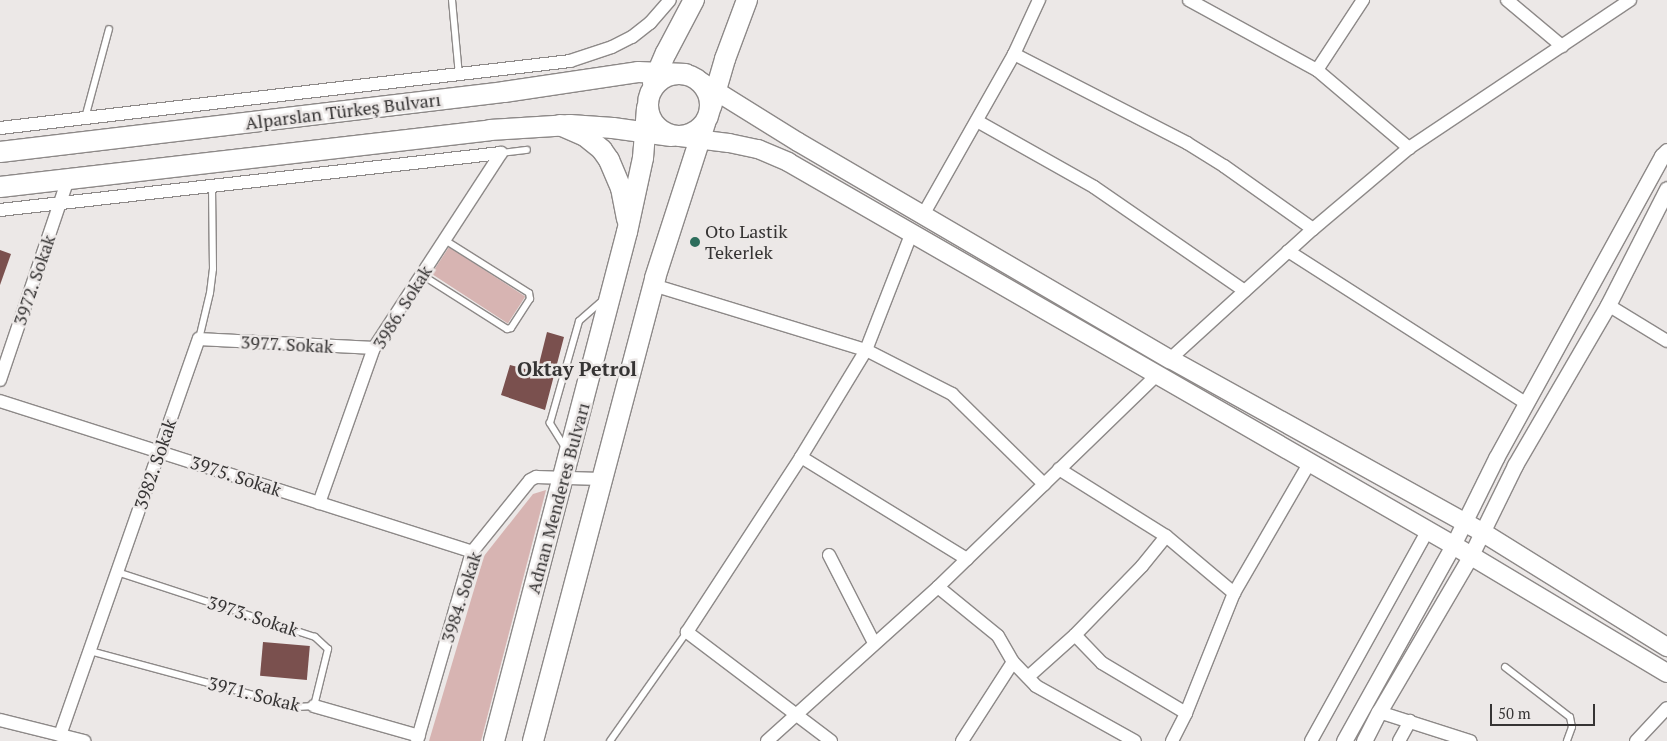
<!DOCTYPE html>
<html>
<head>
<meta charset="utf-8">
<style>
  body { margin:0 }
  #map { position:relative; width:1667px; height:741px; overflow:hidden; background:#ece8e7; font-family:"PT Serif",serif }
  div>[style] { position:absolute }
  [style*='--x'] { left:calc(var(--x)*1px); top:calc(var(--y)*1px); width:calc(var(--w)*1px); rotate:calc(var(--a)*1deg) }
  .green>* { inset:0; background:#d7b4b2; transform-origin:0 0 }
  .building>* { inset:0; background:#7a504e; transform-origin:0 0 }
  .roads { filter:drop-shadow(1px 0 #8d8988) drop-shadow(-1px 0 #8d8988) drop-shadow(0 1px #8d8988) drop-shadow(0 -1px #8d8988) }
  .service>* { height:6px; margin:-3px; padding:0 3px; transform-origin:3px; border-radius:3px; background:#fff }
  .minor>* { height:12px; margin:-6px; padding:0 6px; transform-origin:6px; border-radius:6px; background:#fff }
  .tertiary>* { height:15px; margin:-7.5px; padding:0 7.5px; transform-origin:7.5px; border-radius:7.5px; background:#fff }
  .secondary>* { height:18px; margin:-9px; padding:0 9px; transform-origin:9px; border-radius:9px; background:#fff }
  .primary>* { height:20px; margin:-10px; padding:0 10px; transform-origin:10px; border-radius:10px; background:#fff }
  .trunk>* { height:20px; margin:-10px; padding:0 10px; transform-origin:10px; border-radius:10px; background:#fff }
  .trunk>.ring { margin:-10px; padding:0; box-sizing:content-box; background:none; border:20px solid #fff; border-radius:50% }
  .dots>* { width:14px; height:14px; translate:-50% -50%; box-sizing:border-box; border:2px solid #ece8e7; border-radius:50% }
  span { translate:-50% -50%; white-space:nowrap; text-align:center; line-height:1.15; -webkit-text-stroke:5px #ece8e7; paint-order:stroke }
  .street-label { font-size:18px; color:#363434 }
  .poi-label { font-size:18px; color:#363434 }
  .left { translate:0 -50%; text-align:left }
  .quarter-label { font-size:20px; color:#363434; font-weight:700 }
  .scale { position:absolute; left:1490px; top:704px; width:105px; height:22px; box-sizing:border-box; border:2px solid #363434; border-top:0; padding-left:6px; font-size:15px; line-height:18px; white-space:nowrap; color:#363434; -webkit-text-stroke:4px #ece8e7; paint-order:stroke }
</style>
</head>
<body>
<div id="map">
  <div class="green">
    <div style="left:449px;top:247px;width:91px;height:32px;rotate:33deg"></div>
    <div style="clip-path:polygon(546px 490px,481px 741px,429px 741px,484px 556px,533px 494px)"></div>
  </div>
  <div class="building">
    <div style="clip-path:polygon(0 250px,11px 254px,0 285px)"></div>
    <div style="clip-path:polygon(547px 332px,564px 337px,545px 410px,501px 395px,510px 365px,537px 372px)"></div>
    <div style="left:263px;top:642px;width:47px;height:34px;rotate:5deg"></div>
  </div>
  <div class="roads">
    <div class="service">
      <div style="--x:452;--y:0;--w:75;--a:84.7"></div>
      <div style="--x:85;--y:118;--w:92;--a:-74.9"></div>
      <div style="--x:501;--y:153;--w:26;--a:-7"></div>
      <div style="--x:422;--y:275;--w:101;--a:32.4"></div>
      <div style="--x:507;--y:329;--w:4;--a:-14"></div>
      <div style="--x:511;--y:328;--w:35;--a:-57"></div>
      <div style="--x:530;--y:299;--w:6;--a:-99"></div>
      <div style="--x:529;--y:293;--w:99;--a:-147.8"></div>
      <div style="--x:199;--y:339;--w:47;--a:-76.6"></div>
      <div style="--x:210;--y:293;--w:24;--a:-83"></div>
      <div style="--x:213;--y:269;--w:84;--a:-90.7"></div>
      <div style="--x:566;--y:449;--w:31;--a:-122"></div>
      <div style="--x:550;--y:423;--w:106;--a:-74.1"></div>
      <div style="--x:579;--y:321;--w:33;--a:-41"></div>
      <div style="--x:90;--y:651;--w:214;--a:15.1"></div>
      <div style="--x:297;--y:707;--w:17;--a:-3"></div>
      <div style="--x:314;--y:706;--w:59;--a:-76.2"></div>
      <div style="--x:328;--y:649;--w:18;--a:-137"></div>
      <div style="--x:315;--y:637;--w:208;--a:-161.8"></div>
      <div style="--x:1505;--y:667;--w:82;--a:37.6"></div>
      <div style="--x:1570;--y:717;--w:10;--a:79"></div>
      <div style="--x:1572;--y:727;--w:15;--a:110"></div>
      <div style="--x:610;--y:741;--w:133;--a:-54.8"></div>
    </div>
    <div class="minor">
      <div style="--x:1189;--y:0;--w:146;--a:28.7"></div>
      <div style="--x:1317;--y:70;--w:121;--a:40.3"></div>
      <div style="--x:1507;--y:0;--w:72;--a:39.9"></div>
      <div style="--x:1014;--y:54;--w:195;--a:27.2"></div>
      <div style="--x:1187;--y:143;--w:44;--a:31.9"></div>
      <div style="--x:1224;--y:166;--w:109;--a:35.3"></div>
      <div style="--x:1317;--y:70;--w:84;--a:-56.7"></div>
      <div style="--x:977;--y:121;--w:134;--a:29.4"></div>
      <div style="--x:1094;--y:187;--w:183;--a:34.6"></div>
      <div style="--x:0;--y:128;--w:574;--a:-6.7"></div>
      <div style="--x:570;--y:61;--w:44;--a:-18.4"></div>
      <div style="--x:612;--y:47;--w:22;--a:-27"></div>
      <div style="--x:632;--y:37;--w:23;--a:-38"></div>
      <div style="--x:650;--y:23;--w:30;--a:-49"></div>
      <div style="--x:0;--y:210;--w:504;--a:-6.49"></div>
      <div style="--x:923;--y:215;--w:185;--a:-60.5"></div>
      <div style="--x:1014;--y:54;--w:60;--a:-65.2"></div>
      <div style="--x:1288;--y:251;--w:282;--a:32.6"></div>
      <div style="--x:653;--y:285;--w:223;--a:17"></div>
      <div style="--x:866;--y:350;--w:97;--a:27.1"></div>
      <div style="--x:952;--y:394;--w:129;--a:44.4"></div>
      <div style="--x:1608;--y:305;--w:69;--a:31.4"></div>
      <div style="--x:1170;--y:359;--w:193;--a:-42.3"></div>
      <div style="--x:1313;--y:229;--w:126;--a:-40.2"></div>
      <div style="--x:1409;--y:148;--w:266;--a:-33.8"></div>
      <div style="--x:0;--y:380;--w:212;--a:-71.3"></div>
      <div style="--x:0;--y:401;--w:496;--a:17.7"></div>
      <div style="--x:801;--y:457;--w:195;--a:31.6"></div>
      <div style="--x:1059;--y:469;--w:126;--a:32.1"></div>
      <div style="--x:1166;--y:536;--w:89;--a:40"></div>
      <div style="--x:319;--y:503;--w:164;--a:-70.5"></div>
      <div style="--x:374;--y:348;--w:233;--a:-56.9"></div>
      <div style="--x:829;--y:555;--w:99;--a:62.9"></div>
      <div style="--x:938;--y:587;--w:77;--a:39.2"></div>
      <div style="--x:998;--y:636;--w:30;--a:60"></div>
      <div style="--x:1013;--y:662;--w:33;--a:46"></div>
      <div style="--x:1036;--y:686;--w:113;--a:29.1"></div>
      <div style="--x:1075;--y:635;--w:39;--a:46"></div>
      <div style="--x:1102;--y:663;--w:98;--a:30.8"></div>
      <div style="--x:1028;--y:677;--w:63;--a:-41.8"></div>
      <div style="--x:1075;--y:635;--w:96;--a:-45.8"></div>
      <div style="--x:1142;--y:566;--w:38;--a:-51"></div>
      <div style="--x:314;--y:706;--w:109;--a:15.9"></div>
      <div style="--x:1379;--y:712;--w:96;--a:17.7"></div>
      <div style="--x:0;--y:720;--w:87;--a:14"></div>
      <div style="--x:60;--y:735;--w:420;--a:-70.7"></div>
      <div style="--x:199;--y:339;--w:175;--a:2.9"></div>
      <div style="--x:417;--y:741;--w:197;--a:-73.8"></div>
      <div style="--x:472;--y:552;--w:92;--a:-51.1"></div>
      <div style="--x:530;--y:480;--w:7;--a:-27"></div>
      <div style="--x:536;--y:477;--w:65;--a:1.8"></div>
      <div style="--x:767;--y:741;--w:230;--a:-42"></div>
      <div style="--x:938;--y:587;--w:305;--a:-44.1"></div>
      <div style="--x:831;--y:741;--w:181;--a:-142.9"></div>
      <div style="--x:687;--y:632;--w:209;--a:-56.9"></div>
      <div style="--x:801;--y:457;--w:125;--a:-58.7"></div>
      <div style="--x:866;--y:350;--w:127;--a:-68.7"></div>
      <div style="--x:962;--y:741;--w:94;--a:-57.2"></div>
      <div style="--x:1172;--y:741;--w:31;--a:-63"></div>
      <div style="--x:1186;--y:713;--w:129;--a:-68.2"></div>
      <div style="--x:1234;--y:593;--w:151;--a:-59.9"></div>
      <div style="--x:1311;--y:741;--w:241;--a:-61"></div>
      <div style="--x:1399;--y:741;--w:23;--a:-61"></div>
      <div style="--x:1636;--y:741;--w:45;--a:-46.8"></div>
    </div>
    <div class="tertiary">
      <div style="--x:1344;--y:741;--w:224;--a:-60.9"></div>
      <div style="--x:1453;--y:545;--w:97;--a:-63.7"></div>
      <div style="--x:1496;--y:458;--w:345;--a:-61.2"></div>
      <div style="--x:1662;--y:156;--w:7;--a:-45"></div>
      <div style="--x:1364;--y:741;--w:33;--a:-63"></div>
      <div style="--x:1379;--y:712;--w:182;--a:-59.6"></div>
      <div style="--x:1471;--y:555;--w:100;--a:-63.9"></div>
      <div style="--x:1515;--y:465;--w:185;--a:-59.8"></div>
      <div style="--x:1608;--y:305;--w:130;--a:-63"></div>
    </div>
    <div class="secondary">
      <div style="--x:695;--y:78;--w:121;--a:31.9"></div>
      <div style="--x:798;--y:142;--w:431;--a:30.3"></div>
      <div style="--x:1170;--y:359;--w:357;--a:29"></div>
      <div style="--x:1482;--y:532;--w:218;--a:31.9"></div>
      <div style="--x:680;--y:137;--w:49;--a:7"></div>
      <div style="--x:729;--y:143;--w:30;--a:12"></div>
      <div style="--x:758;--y:149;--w:33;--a:23"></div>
      <div style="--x:788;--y:162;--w:767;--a:29.94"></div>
      <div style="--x:1453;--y:545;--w:249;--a:30.9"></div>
    </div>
    <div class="primary">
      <div style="--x:560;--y:125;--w:27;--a:24"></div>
      <div style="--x:585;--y:136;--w:22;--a:39"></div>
      <div style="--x:602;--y:150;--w:12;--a:55"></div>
      <div style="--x:609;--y:160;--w:30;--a:67"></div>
      <div style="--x:621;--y:188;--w:32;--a:79"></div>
      <div style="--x:494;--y:741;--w:526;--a:-75.36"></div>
      <div style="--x:627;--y:232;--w:76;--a:-77.8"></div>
      <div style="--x:643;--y:158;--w:50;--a:-85.4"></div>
      <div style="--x:533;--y:741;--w:479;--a:-75.2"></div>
      <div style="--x:655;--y:278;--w:163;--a:-72.1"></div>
    </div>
    <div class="trunk">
      <div class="ring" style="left:648px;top:74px;width:42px;height:42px"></div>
      <div style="--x:653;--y:83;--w:33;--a:-67"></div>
      <div style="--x:666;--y:53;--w:60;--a:-62.2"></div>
      <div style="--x:711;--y:107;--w:50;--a:-73.7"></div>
      <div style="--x:725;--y:59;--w:63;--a:-69.6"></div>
      <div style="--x:0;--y:152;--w:508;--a:-6.79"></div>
      <div style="--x:504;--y:92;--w:135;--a:-8.5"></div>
      <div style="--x:638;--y:72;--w:48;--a:2.4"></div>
      <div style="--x:0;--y:187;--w:493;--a:-6.6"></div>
      <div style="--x:490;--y:130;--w:80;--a:-3.6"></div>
      <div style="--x:570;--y:125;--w:43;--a:4"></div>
      <div style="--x:613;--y:128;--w:59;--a:7.9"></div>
    </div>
  </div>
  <div class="dots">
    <div style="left:695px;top:242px;background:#2d6d5c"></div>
  </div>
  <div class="street-label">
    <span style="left:343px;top:111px;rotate:-7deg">Alparslan Türkeş Bulvarı</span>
    <span style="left:34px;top:280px;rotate:-71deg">3972. Sokak</span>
    <span style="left:402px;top:307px;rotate:-58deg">3986. Sokak</span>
    <span style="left:287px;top:344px;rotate:3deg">3977. Sokak</span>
    <span style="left:155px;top:464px;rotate:-71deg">3982. Sokak</span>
    <span style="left:236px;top:476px;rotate:18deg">3975. Sokak</span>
    <span style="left:558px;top:498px;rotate:-75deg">Adnan Menderes Bulvarı</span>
    <span style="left:461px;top:597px;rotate:-72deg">3984. Sokak</span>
    <span style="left:253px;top:616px;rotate:18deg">3973. Sokak</span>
    <span style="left:254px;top:694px;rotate:14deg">3971. Sokak</span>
  </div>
  <div class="poi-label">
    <span class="left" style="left:705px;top:242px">Oto Lastik<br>Tekerlek</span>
  </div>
  <div class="quarter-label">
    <span style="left:577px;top:368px">Oktay Petrol</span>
  </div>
  <div class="scale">50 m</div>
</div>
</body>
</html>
